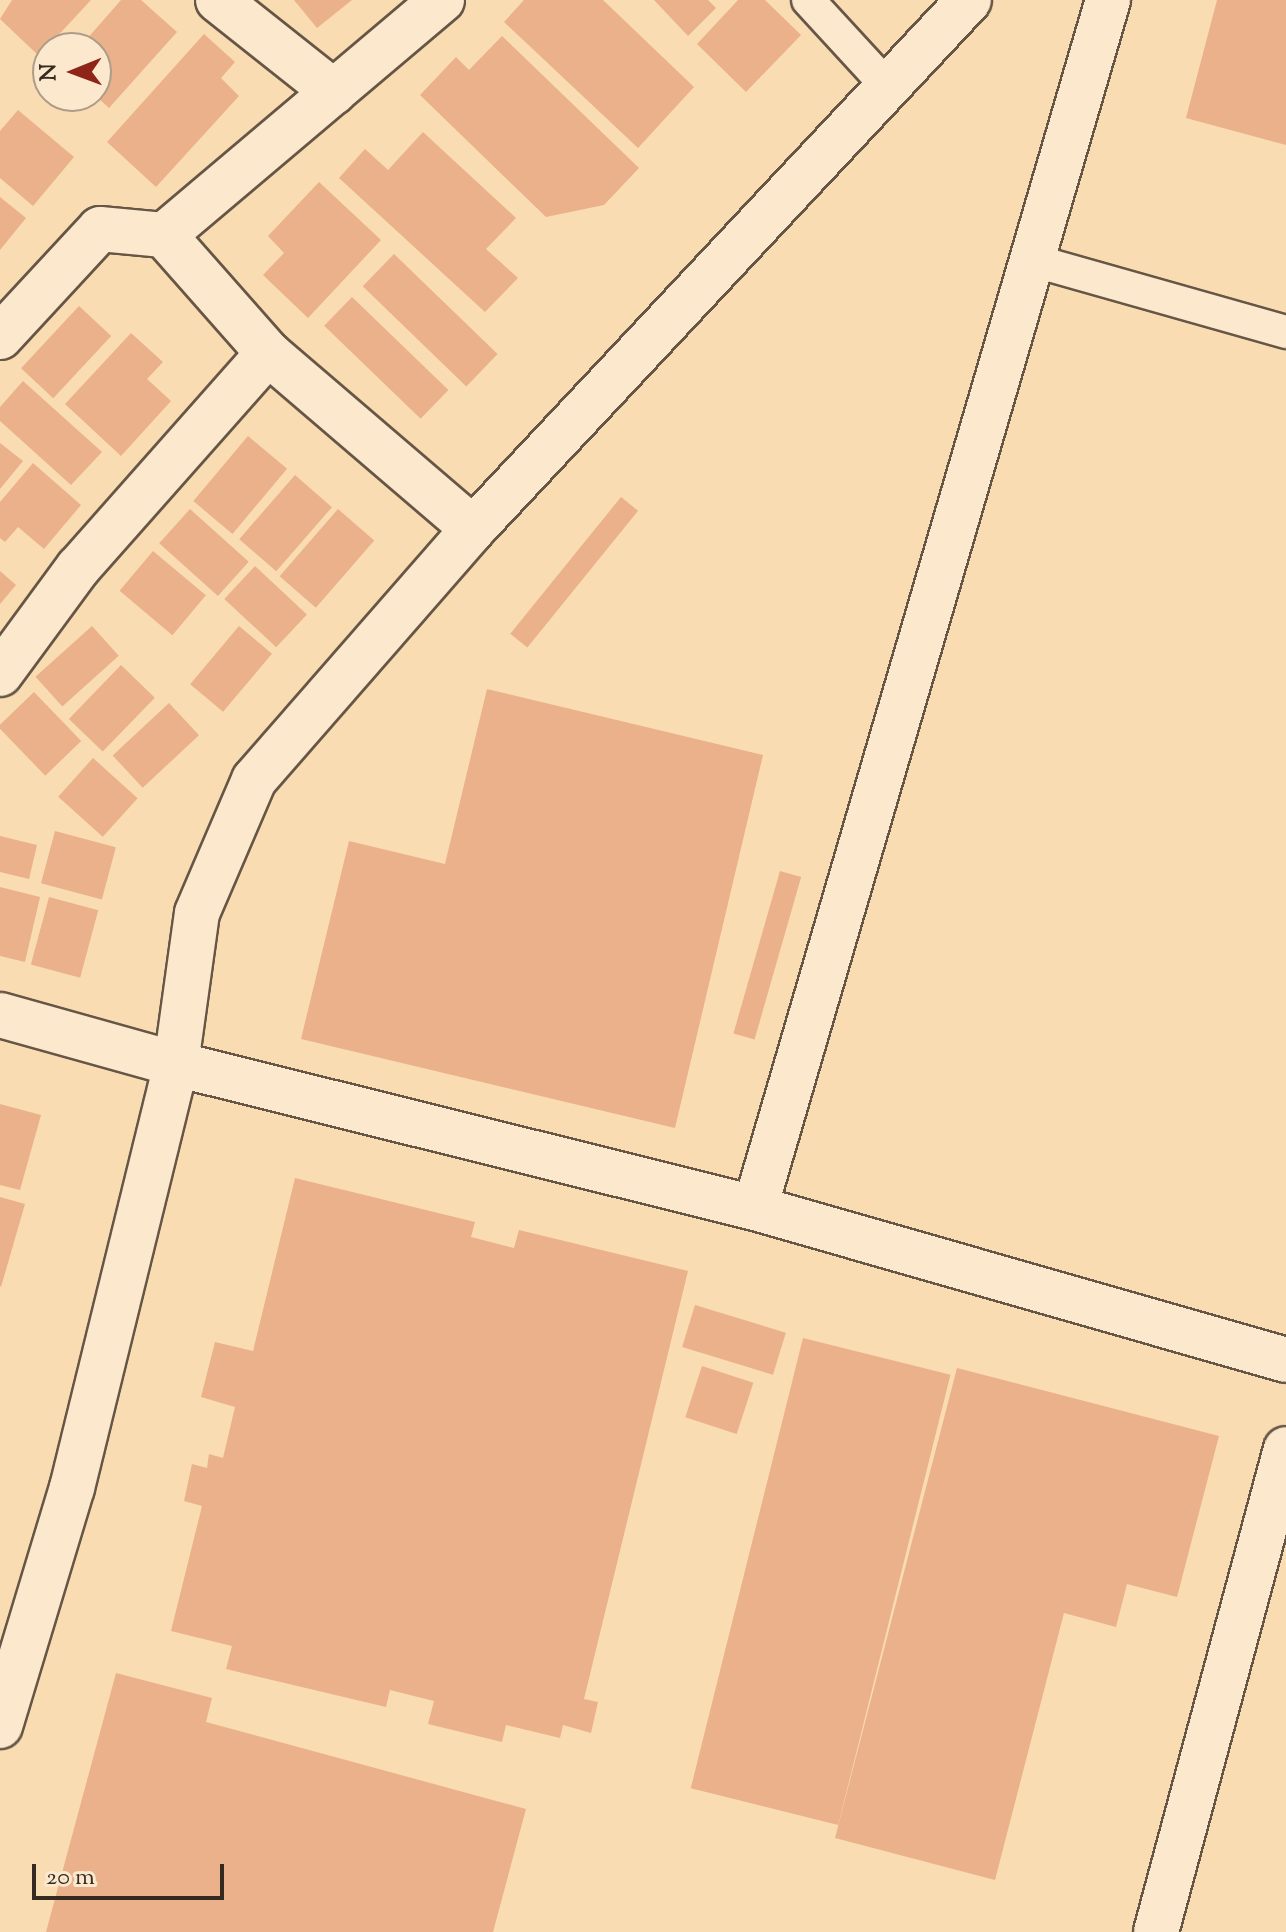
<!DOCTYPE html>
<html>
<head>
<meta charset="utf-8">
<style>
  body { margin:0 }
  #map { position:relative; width:1286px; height:1932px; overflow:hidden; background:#fadcb2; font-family:"Sorts Mill Goudy",serif }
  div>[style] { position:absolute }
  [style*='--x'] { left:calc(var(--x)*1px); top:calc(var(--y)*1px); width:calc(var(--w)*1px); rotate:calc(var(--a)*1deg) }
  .building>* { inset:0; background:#eab18b; transform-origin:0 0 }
  .roads { filter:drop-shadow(2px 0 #665646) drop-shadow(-2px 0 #665646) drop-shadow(0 2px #665646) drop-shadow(0 -2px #665646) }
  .lane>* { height:32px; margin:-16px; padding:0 16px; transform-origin:16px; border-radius:16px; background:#fce8cd }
  .street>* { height:44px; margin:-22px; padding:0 22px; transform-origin:22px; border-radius:22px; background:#fce8cd }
  .secondary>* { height:44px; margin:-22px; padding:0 22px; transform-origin:22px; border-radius:22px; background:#fce8cd }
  span { translate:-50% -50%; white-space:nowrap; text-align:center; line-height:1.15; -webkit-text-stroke:6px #fce8cd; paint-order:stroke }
  .north { position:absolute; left:32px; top:32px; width:80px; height:80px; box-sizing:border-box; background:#fce8cd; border:2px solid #ac9c89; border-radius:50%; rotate:269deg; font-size:22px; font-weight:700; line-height:32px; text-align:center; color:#342a22 }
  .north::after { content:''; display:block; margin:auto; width:28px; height:36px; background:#8f2418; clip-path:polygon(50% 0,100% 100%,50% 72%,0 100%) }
  .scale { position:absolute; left:32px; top:1864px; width:192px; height:36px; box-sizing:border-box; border:4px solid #342a22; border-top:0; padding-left:10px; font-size:24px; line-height:28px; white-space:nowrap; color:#342a22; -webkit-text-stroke:6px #fce8cd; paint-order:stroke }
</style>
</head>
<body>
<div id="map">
  <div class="building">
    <div style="clip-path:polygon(12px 0,91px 0,39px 56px,0 19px)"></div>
    <div style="clip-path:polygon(121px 0,141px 0,177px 32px,109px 108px,96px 96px,96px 48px,79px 48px)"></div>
    <div style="clip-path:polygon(294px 0,352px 0,317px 28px)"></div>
    <div style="clip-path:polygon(524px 0,603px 0,694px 87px,638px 148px,504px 22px)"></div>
    <div style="clip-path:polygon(654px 0,708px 0,716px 8px,688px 36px)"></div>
    <div style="clip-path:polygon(738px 0,765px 0,801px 35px,746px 92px,697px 44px)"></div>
    <div style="clip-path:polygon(1217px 0,1286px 0,1286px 145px,1186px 118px)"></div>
    <div style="clip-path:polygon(204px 34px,235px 62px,221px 78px,239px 96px,156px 187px,107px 142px)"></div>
    <div style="clip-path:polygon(502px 36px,639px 168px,604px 205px,546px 217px,420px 95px,456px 57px,469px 70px)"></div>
    <div style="clip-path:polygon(18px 110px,74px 157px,33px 206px,0 178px,0 131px)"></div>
    <div style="clip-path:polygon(423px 132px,516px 218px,486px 249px,518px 278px,485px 312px,339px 178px,365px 149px,388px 170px)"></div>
    <div style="clip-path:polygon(319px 182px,381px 240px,308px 318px,263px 275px,284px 253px,268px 236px)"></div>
    <div style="clip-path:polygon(0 197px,26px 218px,0 250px)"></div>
    <div style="left:394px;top:254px;width:144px;height:45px;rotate:44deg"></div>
    <div style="left:352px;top:297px;width:134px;height:40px;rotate:44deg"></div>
    <div style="left:79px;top:306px;width:44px;height:85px;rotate:43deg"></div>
    <div style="clip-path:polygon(131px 333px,163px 362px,147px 379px,171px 401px,121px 456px,65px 404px)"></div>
    <div style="clip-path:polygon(23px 381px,102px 452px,71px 485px,0 421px,0 407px)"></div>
    <div style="left:248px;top:436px;width:51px;height:85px;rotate:40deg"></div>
    <div style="clip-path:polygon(0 443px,23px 461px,0 489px)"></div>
    <div style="clip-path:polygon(33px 463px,81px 505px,44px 549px,18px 527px,5px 542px,0 538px,0 502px)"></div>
    <div style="left:295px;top:475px;width:49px;height:85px;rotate:41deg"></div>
    <div style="left:621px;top:497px;width:22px;height:176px;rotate:39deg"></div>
    <div style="left:190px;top:509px;width:79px;height:46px;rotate:42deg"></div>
    <div style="left:338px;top:509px;width:48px;height:89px;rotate:41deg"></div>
    <div style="left:153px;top:551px;width:69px;height:52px;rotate:40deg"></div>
    <div style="left:255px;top:566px;width:71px;height:45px;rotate:43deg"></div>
    <div style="clip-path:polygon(0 571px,16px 585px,0 604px)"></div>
    <div style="left:92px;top:626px;width:40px;height:76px;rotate:48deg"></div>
    <div style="left:239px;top:626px;width:43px;height:76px;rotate:40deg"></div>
    <div style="left:121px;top:665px;width:47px;height:75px;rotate:44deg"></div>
    <div style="clip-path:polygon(487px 689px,763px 755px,675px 1128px,301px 1039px,349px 841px,445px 864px)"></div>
    <div style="left:34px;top:692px;width:68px;height:50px;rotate:46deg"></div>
    <div style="left:169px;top:703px;width:44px;height:77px;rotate:47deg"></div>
    <div style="left:93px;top:758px;width:60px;height:52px;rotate:42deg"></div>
    <div style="left:55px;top:831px;width:63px;height:54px;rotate:15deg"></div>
    <div style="clip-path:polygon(0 836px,37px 845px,29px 879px,0 872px)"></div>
    <div style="left:780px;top:871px;width:22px;height:169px;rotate:16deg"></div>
    <div style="clip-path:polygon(0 887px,40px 897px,25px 962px,0 956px)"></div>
    <div style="left:49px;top:897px;width:51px;height:70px;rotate:15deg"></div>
    <div style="clip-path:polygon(0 1104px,41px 1115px,20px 1190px,0 1185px)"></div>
    <div style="clip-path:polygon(295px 1178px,475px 1222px,471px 1237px,514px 1248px,519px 1230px,688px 1271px,584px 1699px,598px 1702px,591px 1733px,563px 1725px,560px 1738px,506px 1725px,502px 1742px,428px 1724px,434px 1701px,390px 1690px,386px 1707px,226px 1669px,232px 1646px,171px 1631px,202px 1506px,184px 1501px,192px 1464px,207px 1468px,209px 1454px,223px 1458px,235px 1407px,201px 1397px,215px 1342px,253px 1351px)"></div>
    <div style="clip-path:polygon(0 1197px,25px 1204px,1px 1287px,0 1286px)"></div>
    <div style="left:695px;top:1305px;width:95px;height:44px;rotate:17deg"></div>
    <div style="left:803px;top:1338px;width:152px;height:464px;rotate:14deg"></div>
    <div style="left:702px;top:1366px;width:54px;height:54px;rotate:18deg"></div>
    <div style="clip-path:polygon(957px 1368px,1219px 1436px,1177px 1597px,1127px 1584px,1116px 1627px,1064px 1613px,995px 1880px,835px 1838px)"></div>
    <div style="clip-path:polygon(116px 1673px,212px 1698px,206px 1722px,526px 1809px,493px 1932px,46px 1932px)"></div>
  </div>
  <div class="roads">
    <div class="lane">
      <div style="--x:808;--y:0;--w:118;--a:47.4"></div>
      <div style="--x:1035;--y:261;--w:261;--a:15.8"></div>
    </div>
    <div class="street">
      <div style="--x:218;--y:0;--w:148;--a:38.4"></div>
      <div style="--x:164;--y:235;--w:364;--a:-40.2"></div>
      <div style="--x:0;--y:337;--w:147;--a:-47.2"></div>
      <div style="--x:100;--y:229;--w:64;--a:5.4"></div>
      <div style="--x:164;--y:235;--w:157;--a:48.6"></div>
      <div style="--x:268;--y:353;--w:270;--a:40.6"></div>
      <div style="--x:0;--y:674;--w:132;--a:-53.7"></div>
      <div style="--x:78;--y:568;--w:287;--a:-48.5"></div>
      <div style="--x:0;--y:1015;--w:183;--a:15.6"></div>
      <div style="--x:755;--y:1208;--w:1259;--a:-73.71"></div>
      <div style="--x:1156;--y:1932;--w:500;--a:-74.94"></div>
    </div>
    <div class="secondary">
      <div style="--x:176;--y:1064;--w:597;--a:13.97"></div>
      <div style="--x:755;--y:1208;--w:552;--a:15.97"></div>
      <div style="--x:0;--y:1726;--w:249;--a:-73.2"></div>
      <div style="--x:72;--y:1488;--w:437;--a:-76.2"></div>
      <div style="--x:176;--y:1064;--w:152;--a:-82.1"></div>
      <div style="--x:197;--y:913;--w:145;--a:-66.8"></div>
      <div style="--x:254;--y:780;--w:333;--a:-48.9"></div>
      <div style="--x:473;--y:529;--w:725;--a:-46.84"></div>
    </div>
  </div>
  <div class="north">N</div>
  <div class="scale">20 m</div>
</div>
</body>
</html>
